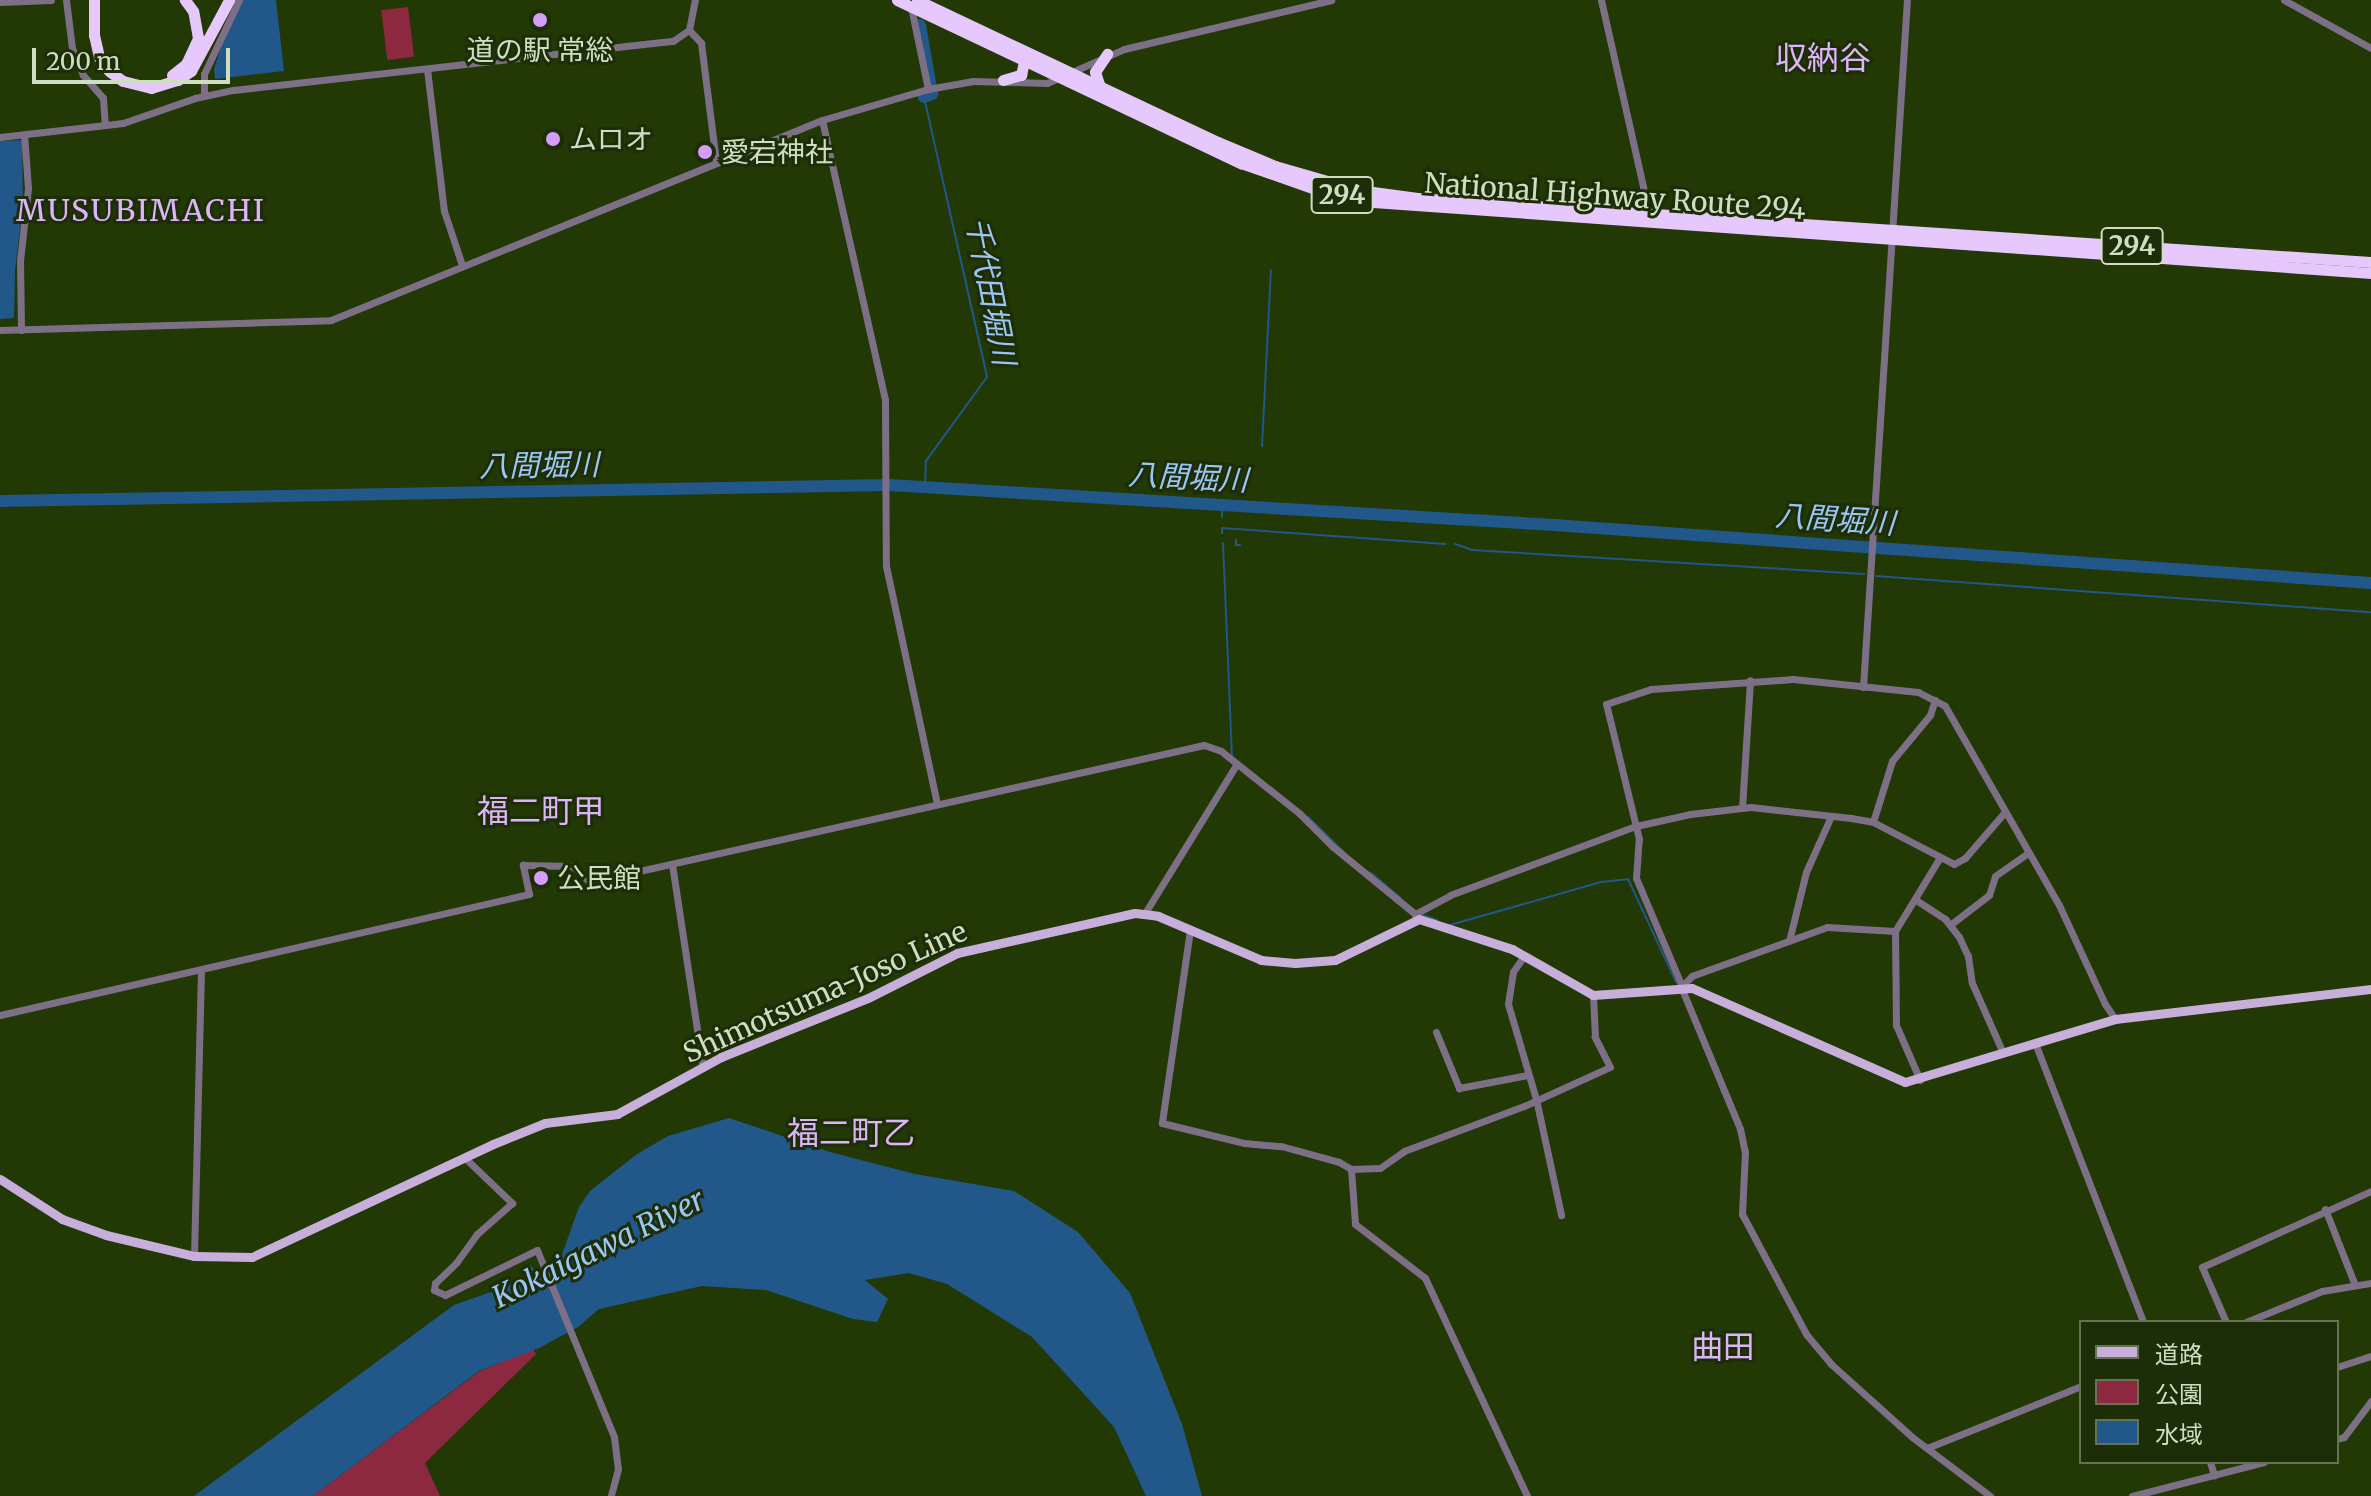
<!DOCTYPE html>
<html>
<head>
<meta charset="utf-8">
<style>
  body { margin:0 }
  #map { position:relative; width:2371px; height:1496px; overflow:hidden; background:#223805; font-family:Merriweather,"Noto Sans JP",serif }
  div>[style] { position:absolute }
  [style*='--x'] { left:calc(var(--x)*1px); top:calc(var(--y)*1px); width:calc(var(--w)*1px); rotate:calc(var(--a)*1deg) }
  .green>* { inset:0; background:#8c2941; transform-origin:0 0 }
  .water>* { inset:0; background:#225789 }
  .stream>* { height:2px; margin:-1px; padding:0 1px; transform-origin:1px; border-radius:1px; background:#225789 }
  .river>* { height:12px; margin:-6px; padding:0 6px; transform-origin:6px; border-radius:6px; background:#225789 }
  .minor>* { height:7px; margin:-3.5px; padding:0 3.5px; transform-origin:3.5px; border-radius:3.5px; background:#7d7086 }
  .major>* { height:9px; margin:-4.5px; padding:0 4.5px; transform-origin:4.5px; border-radius:4.5px; background:#c8afdb }
  .highway>* { height:11px; margin:-5.5px; padding:0 5.5px; transform-origin:5.5px; border-radius:5.5px; background:#e6c8fd }
  .dots>* { width:22px; height:22px; translate:-50% -50%; box-sizing:border-box; border:4px solid #1c2d07; border-radius:50% }
  span { translate:-50% -50%; white-space:nowrap; text-align:center; line-height:1.15; -webkit-text-stroke:6px #1c2d07; paint-order:stroke }
  .shield-label span { padding:2px 6px; background:#1c2d07; border:2px solid; border-radius:6px; -webkit-text-stroke-width:0 }
  .shield-label { font-size:26px; color:#cfdec3; font-weight:700 }
  .poi-label { font-size:28px; color:#cfdec3 }
  .left { translate:0 -50%; text-align:left }
  .street-label { font-size:28px; color:#cfdec3 }
  .neighbourhood-label { font-size:30px; color:#dcb5f8; letter-spacing:2px }
  .water-label { font-size:30px; color:#9bc5f3; font-style:italic }
  .quarter-label { font-size:32px; color:#dcb5f8 }
  .legend { position:absolute; left:2079px; top:1320px; width:260px; height:144px; box-sizing:border-box; background:#1c2d07; border:2px solid #647452; margin:0; padding:10px 14px; list-style:none; font-size:24px; color:#cfdec3 }
  .legend li { display:flex; align-items:center; gap:16px; height:40px }
  .legend b { width:40px; border:2px solid #647452 }
  .scale { position:absolute; left:32px; top:48px; width:198px; height:36px; box-sizing:border-box; border:4px solid #cfdec3; border-top:0; padding-left:10px; font-size:24px; line-height:28px; white-space:nowrap; color:#cfdec3; -webkit-text-stroke:6px #1c2d07; paint-order:stroke }
</style>
</head>
<body>
<div id="map">
  <div class="green">
    <div style="left:408px;top:7px;width:50px;height:27px;rotate:83deg"></div>
    <div style="clip-path:polygon(533px 1349px,536px 1354px,425px 1463px,440px 1496px,313px 1496px,480px 1371px)"></div>
  </div>
  <div class="water">
    <div style="clip-path:polygon(243px 0,276px 0,284px 71px,215px 79px,214px 69px,227px 29px)"></div>
    <div style="clip-path:polygon(22px 140px,23px 205px,15px 270px,14px 318px,0 319px,0 141px)"></div>
    <div style="clip-path:polygon(729px 1118px,830px 1152px,915px 1174px,1014px 1191px,1078px 1232px,1130px 1293px,1182px 1424px,1202px 1496px,1146px 1496px,1114px 1427px,1032px 1337px,947px 1284px,909px 1273px,865px 1280px,888px 1299px,877px 1322px,853px 1319px,766px 1290px,702px 1286px,599px 1309px,578px 1327px,539px 1348px,479px 1371px,313px 1496px,194px 1496px,454px 1305px,525px 1280px,530px 1265px,542px 1277px,555px 1274px,579px 1207px,590px 1191px,637px 1154px,668px 1136px)"></div>
  </div>
  <div class="stream">
    <div style="--x:924;--y:97;--w:287;--a:77.3"></div>
    <div style="--x:987;--y:377;--w:104;--a:126"></div>
    <div style="--x:926;--y:461;--w:26;--a:92"></div>
    <div style="--x:1262;--y:446;--w:176;--a:-87.1"></div>
    <div style="--x:1222;--y:506;--w:11;--a:90"></div>
    <div style="--x:1222;--y:533;--w:5;--a:-90"></div>
    <div style="--x:1222;--y:528;--w:224;--a:4.1"></div>
    <div style="--x:1236;--y:540;--w:5;--a:90"></div>
    <div style="--x:1236;--y:545;--w:4;--a:0"></div>
    <div style="--x:1223;--y:543;--w:213;--a:87.6"></div>
    <div style="--x:1455;--y:544;--w:18;--a:19"></div>
    <div style="--x:1472;--y:550;--w:393;--a:3.5"></div>
    <div style="--x:1876;--y:576;--w:496;--a:4.2"></div>
    <div style="--x:1308;--y:817;--w:50;--a:44.2"></div>
    <div style="--x:1371;--y:873;--w:38;--a:40"></div>
    <div style="--x:1420;--y:914;--w:18;--a:19"></div>
    <div style="--x:1450;--y:925;--w:157;--a:-15.9"></div>
    <div style="--x:1601;--y:882;--w:27;--a:-6"></div>
    <div style="--x:1628;--y:879;--w:114;--a:65"></div>
  </div>
  <div class="river">
    <div style="--x:920;--y:25;--w:59;--a:80.2"></div>
    <div style="--x:924;--y:97;--w:9;--a:-21"></div>
    <div style="--x:0;--y:501;--w:889;--a:-1.03"></div>
    <div style="--x:889;--y:485;--w:666;--a:3.44"></div>
    <div style="--x:1554;--y:525;--w:819;--a:4.06"></div>
  </div>
  <div class="minor">
    <div style="--x:66;--y:0;--w:48;--a:82.9"></div>
    <div style="--x:72;--y:48;--w:29;--a:68"></div>
    <div style="--x:83;--y:75;--w:30;--a:49"></div>
    <div style="--x:103;--y:98;--w:27;--a:86"></div>
    <div style="--x:1601;--y:0;--w:192;--a:77.3"></div>
    <div style="--x:1643;--y:187;--w:31;--a:83"></div>
    <div style="--x:2284;--y:0;--w:99;--a:28.9"></div>
    <div style="--x:0;--y:2;--w:51;--a:-2.2"></div>
    <div style="--x:911;--y:7;--w:84;--a:78.3"></div>
    <div style="--x:689;--y:30;--w:18;--a:47"></div>
    <div style="--x:701;--y:43;--w:120;--a:82.8"></div>
    <div style="--x:427;--y:69;--w:143;--a:83.2"></div>
    <div style="--x:444;--y:211;--w:57;--a:71.6"></div>
    <div style="--x:204;--y:96;--w:22;--a:-90"></div>
    <div style="--x:204;--y:74;--w:82;--a:-64.7"></div>
    <div style="--x:822;--y:120;--w:287;--a:77.3"></div>
    <div style="--x:885;--y:400;--w:166;--a:89.7"></div>
    <div style="--x:886;--y:566;--w:242;--a:77.9"></div>
    <div style="--x:0;--y:137;--w:124;--a:-6.5"></div>
    <div style="--x:123;--y:123;--w:76;--a:-19.1"></div>
    <div style="--x:195;--y:98;--w:40;--a:-12"></div>
    <div style="--x:234;--y:90;--w:442;--a:-6.4"></div>
    <div style="--x:673;--y:41;--w:19;--a:-35"></div>
    <div style="--x:689;--y:30;--w:31;--a:-79"></div>
    <div style="--x:0;--y:330;--w:331;--a:-1.7"></div>
    <div style="--x:331;--y:320;--w:530;--a:-22.16"></div>
    <div style="--x:822;--y:120;--w:110;--a:-16.3"></div>
    <div style="--x:928;--y:89;--w:46;--a:-10.1"></div>
    <div style="--x:973;--y:81;--w:74;--a:1.5"></div>
    <div style="--x:1047;--y:83;--w:84;--a:-23.8"></div>
    <div style="--x:1124;--y:49;--w:213;--a:-13.3"></div>
    <div style="--x:21;--y:330;--w:69;--a:-90.8"></div>
    <div style="--x:20;--y:261;--w:73;--a:-83.7"></div>
    <div style="--x:28;--y:188;--w:54;--a:-94.2"></div>
    <div style="--x:1863;--y:687;--w:688;--a:-86.34"></div>
    <div style="--x:1742;--y:808;--w:128;--a:-86.4"></div>
    <div style="--x:1873;--y:822;--w:64;--a:-72.7"></div>
    <div style="--x:1892;--y:761;--w:60;--a:-50.4"></div>
    <div style="--x:1930;--y:715;--w:16;--a:-72"></div>
    <div style="--x:672;--y:864;--w:206;--a:81.4"></div>
    <div style="--x:1916;--y:900;--w:35;--a:33"></div>
    <div style="--x:1945;--y:919;--w:23;--a:52"></div>
    <div style="--x:1959;--y:937;--w:21;--a:65"></div>
    <div style="--x:1968;--y:956;--w:27;--a:82"></div>
    <div style="--x:1972;--y:983;--w:77;--a:66.1"></div>
    <div style="--x:1145;--y:913;--w:174;--a:-58.4"></div>
    <div style="--x:1415;--y:914;--w:40;--a:-28"></div>
    <div style="--x:1450;--y:895;--w:198;--a:-20.4"></div>
    <div style="--x:1636;--y:826;--w:55;--a:-12.5"></div>
    <div style="--x:1690;--y:814;--w:61;--a:-6.5"></div>
    <div style="--x:1751;--y:807;--w:101;--a:6.3"></div>
    <div style="--x:1851;--y:818;--w:22;--a:10"></div>
    <div style="--x:1873;--y:822;--w:91;--a:27.4"></div>
    <div style="--x:1954;--y:864;--w:13;--a:-29"></div>
    <div style="--x:1965;--y:858;--w:60;--a:-49.1"></div>
    <div style="--x:1950;--y:925;--w:49;--a:-37.6"></div>
    <div style="--x:1989;--y:895;--w:20;--a:-72"></div>
    <div style="--x:1995;--y:876;--w:40;--a:-34.9"></div>
    <div style="--x:1190;--y:930;--w:195;--a:98.3"></div>
    <div style="--x:1162;--y:1123;--w:84;--a:13.7"></div>
    <div style="--x:1244;--y:1143;--w:37;--a:5"></div>
    <div style="--x:1281;--y:1146;--w:60;--a:15.4"></div>
    <div style="--x:1339;--y:1162;--w:14;--a:30"></div>
    <div style="--x:1351;--y:1169;--w:29;--a:-2"></div>
    <div style="--x:1380;--y:1168;--w:29;--a:-35"></div>
    <div style="--x:1404;--y:1151;--w:128;--a:-20.6"></div>
    <div style="--x:1524;--y:1106;--w:94;--a:-24.4"></div>
    <div style="--x:1610;--y:1067;--w:34;--a:-117"></div>
    <div style="--x:1595;--y:1037;--w:42;--a:-92.7"></div>
    <div style="--x:1895;--y:931;--w:68;--a:-176.6"></div>
    <div style="--x:1827;--y:927;--w:144;--a:160.1"></div>
    <div style="--x:1692;--y:976;--w:16;--a:135"></div>
    <div style="--x:1681;--y:987;--w:154;--a:67.4"></div>
    <div style="--x:1740;--y:1129;--w:24;--a:78"></div>
    <div style="--x:1745;--y:1152;--w:62;--a:92.8"></div>
    <div style="--x:1742;--y:1214;--w:136;--a:61.9"></div>
    <div style="--x:1806;--y:1334;--w:39;--a:50"></div>
    <div style="--x:1831;--y:1364;--w:109;--a:42"></div>
    <div style="--x:1912;--y:1437;--w:98;--a:37.1"></div>
    <div style="--x:1789;--y:941;--w:71;--a:-76.2"></div>
    <div style="--x:1806;--y:872;--w:61;--a:-65.9"></div>
    <div style="--x:1524;--y:956;--w:19;--a:125"></div>
    <div style="--x:1513;--y:972;--w:32;--a:99"></div>
    <div style="--x:1508;--y:1004;--w:99;--a:73.6"></div>
    <div style="--x:1536;--y:1099;--w:119;--a:77.8"></div>
    <div style="--x:1681;--y:984;--w:115;--a:-113"></div>
    <div style="--x:1636;--y:878;--w:39;--a:-86"></div>
    <div style="--x:1639;--y:839;--w:139;--a:-103.7"></div>
    <div style="--x:1606;--y:704;--w:47;--a:-18.4"></div>
    <div style="--x:1651;--y:689;--w:142;--a:-4"></div>
    <div style="--x:1793;--y:679;--w:126;--a:5.9"></div>
    <div style="--x:1918;--y:692;--w:30;--a:27"></div>
    <div style="--x:1945;--y:706;--w:229;--a:60.2"></div>
    <div style="--x:2059;--y:905;--w:109;--a:65.1"></div>
    <div style="--x:2105;--y:1004;--w:18;--a:56"></div>
    <div style="--x:0;--y:1015;--w:543;--a:-12.88"></div>
    <div style="--x:529;--y:894;--w:30;--a:-102"></div>
    <div style="--x:523;--y:865;--w:49;--a:1.2"></div>
    <div style="--x:572;--y:866;--w:24;--a:42"></div>
    <div style="--x:590;--y:882;--w:629;--a:-12.58"></div>
    <div style="--x:1204;--y:745;--w:18;--a:19"></div>
    <div style="--x:1221;--y:751;--w:100;--a:38.5"></div>
    <div style="--x:1299;--y:813;--w:47;--a:45"></div>
    <div style="--x:1332;--y:846;--w:107;--a:39.3"></div>
    <div style="--x:1415;--y:914;--w:5;--a:79"></div>
    <div style="--x:1436;--y:1032;--w:61;--a:67.7"></div>
    <div style="--x:1459;--y:1088;--w:70;--a:-10.7"></div>
    <div style="--x:2035;--y:1043;--w:299;--a:68.8"></div>
    <div style="--x:1920;--y:1080;--w:60;--a:-113.6"></div>
    <div style="--x:1896;--y:1025;--w:94;--a:-90.6"></div>
    <div style="--x:1895;--y:931;--w:84;--a:-58.6"></div>
    <div style="--x:466;--y:1159;--w:64;--a:43.7"></div>
    <div style="--x:512;--y:1203;--w:47;--a:138.5"></div>
    <div style="--x:477;--y:1234;--w:34;--a:126"></div>
    <div style="--x:457;--y:1262;--w:30;--a:136"></div>
    <div style="--x:435;--y:1283;--w:7;--a:98"></div>
    <div style="--x:434;--y:1290;--w:12;--a:24"></div>
    <div style="--x:445;--y:1295;--w:102;--a:-26.1"></div>
    <div style="--x:537;--y:1250;--w:202;--a:67.6"></div>
    <div style="--x:614;--y:1437;--w:32;--a:83"></div>
    <div style="--x:618;--y:1469;--w:28;--a:105"></div>
    <div style="--x:1351;--y:1169;--w:55;--a:85.8"></div>
    <div style="--x:1355;--y:1224;--w:88;--a:37.6"></div>
    <div style="--x:1425;--y:1278;--w:241;--a:64.9"></div>
    <div style="--x:2325;--y:1209;--w:82;--a:68.5"></div>
    <div style="--x:194;--y:1256;--w:286;--a:-88.6"></div>
    <div style="--x:2226;--y:1322;--w:60;--a:-113.6"></div>
    <div style="--x:2202;--y:1267;--w:185;--a:-24.2"></div>
    <div style="--x:2246;--y:1322;--w:82;--a:-22.2"></div>
    <div style="--x:2322;--y:1291;--w:50;--a:-9.3"></div>
    <div style="--x:2337;--y:1367;--w:36;--a:-18"></div>
    <div style="--x:2337;--y:1439;--w:7;--a:-16"></div>
    <div style="--x:2344;--y:1437;--w:45;--a:-53.1"></div>
    <div style="--x:1927;--y:1448;--w:166;--a:-21.9"></div>
    <div style="--x:2210;--y:1462;--w:14;--a:73"></div>
    <div style="--x:2132;--y:1496;--w:136;--a:-14.4"></div>
  </div>
  <div class="major">
    <div style="--x:0;--y:1179;--w:74;--a:32.8"></div>
    <div style="--x:62;--y:1219;--w:47;--a:20"></div>
    <div style="--x:106;--y:1235;--w:90;--a:13.4"></div>
    <div style="--x:194;--y:1256;--w:58;--a:1"></div>
    <div style="--x:252;--y:1257;--w:266;--a:-25.1"></div>
    <div style="--x:493;--y:1144;--w:56;--a:-22"></div>
    <div style="--x:545;--y:1123;--w:73;--a:-7.1"></div>
    <div style="--x:617;--y:1114;--w:119;--a:-28.7"></div>
    <div style="--x:721;--y:1057;--w:158;--a:-21.9"></div>
    <div style="--x:868;--y:998;--w:100;--a:-26.8"></div>
    <div style="--x:957;--y:953;--w:182;--a:-12.7"></div>
    <div style="--x:1135;--y:913;--w:23;--a:7"></div>
    <div style="--x:1158;--y:916;--w:112;--a:23.1"></div>
    <div style="--x:1261;--y:960;--w:34;--a:5"></div>
    <div style="--x:1295;--y:963;--w:40;--a:-4.3"></div>
    <div style="--x:1335;--y:960;--w:93;--a:-26"></div>
    <div style="--x:1419;--y:919;--w:98;--a:17.9"></div>
    <div style="--x:1512;--y:949;--w:93;--a:29.6"></div>
    <div style="--x:1593;--y:995;--w:99;--a:-4"></div>
    <div style="--x:1692;--y:988;--w:233;--a:23.8"></div>
    <div style="--x:1905;--y:1082;--w:219;--a:-16.7"></div>
    <div style="--x:2115;--y:1019;--w:258;--a:-6.7"></div>
  </div>
  <div class="highway">
    <div style="--x:94;--y:0;--w:35;--a:90"></div>
    <div style="--x:94;--y:35;--w:23;--a:77"></div>
    <div style="--x:99;--y:57;--w:17;--a:54"></div>
    <div style="--x:109;--y:71;--w:17;--a:36"></div>
    <div style="--x:123;--y:81;--w:29;--a:14"></div>
    <div style="--x:151;--y:88;--w:28;--a:-17"></div>
    <div style="--x:178;--y:80;--w:16;--a:-35"></div>
    <div style="--x:191;--y:71;--w:81;--a:-61.8"></div>
    <div style="--x:897;--y:0;--w:381;--a:25.4"></div>
    <div style="--x:1241;--y:163;--w:78;--a:19.4"></div>
    <div style="--x:1315;--y:189;--w:59;--a:12.6"></div>
    <div style="--x:1373;--y:202;--w:1001;--a:4.07"></div>
    <div style="--x:917;--y:0;--w:333;--a:25.3"></div>
    <div style="--x:1218;--y:142;--w:62;--a:22.8"></div>
    <div style="--x:1275;--y:166;--w:86;--a:16.1"></div>
    <div style="--x:1358;--y:190;--w:60;--a:7.7"></div>
    <div style="--x:1417;--y:198;--w:956;--a:3.84"></div>
    <div style="--x:172;--y:75;--w:18;--a:-38"></div>
    <div style="--x:186;--y:64;--w:29;--a:-65"></div>
    <div style="--x:198;--y:38;--w:27;--a:-100"></div>
    <div style="--x:193;--y:11;--w:14;--a:-126"></div>
    <div style="--x:1003;--y:80;--w:19;--a:-16"></div>
    <div style="--x:1021;--y:75;--w:13;--a:-77"></div>
    <div style="--x:1099;--y:84;--w:13;--a:-108"></div>
    <div style="--x:1095;--y:72;--w:22;--a:-56"></div>
  </div>
  <div class="dots">
    <div style="left:540px;top:20px;background:#d49cfb"></div>
    <div style="left:553px;top:139px;background:#d49cfb"></div>
    <div style="left:705px;top:152px;background:#d49cfb"></div>
    <div style="left:541px;top:878px;background:#d49cfb"></div>
  </div>
  <div class="shield-label">
    <span style="left:1342px;top:195px">294</span>
    <span style="left:2132px;top:246px">294</span>
  </div>
  <div class="poi-label">
    <span style="left:540px;top:50px">道の駅 常総</span>
    <span class="left" style="left:569px;top:139px">ムロオ</span>
    <span class="left" style="left:721px;top:152px">愛宕神社</span>
    <span class="left" style="left:557px;top:878px">公民館</span>
  </div>
  <div class="street-label">
    <span style="left:1615px;top:196px;rotate:4deg">National Highway Route 294</span>
    <span style="left:825px;top:992px;rotate:-24deg">Shimotsuma-Joso Line</span>
  </div>
  <div class="neighbourhood-label">
    <span style="left:141px;top:210px">MUSUBIMACHI</span>
  </div>
  <div class="water-label">
    <span style="left:991px;top:291px;rotate:79deg">千代田堀川</span>
    <span style="left:539px;top:465px;rotate:-1deg">八間堀川</span>
    <span style="left:1188px;top:477px;rotate:3deg">八間堀川</span>
    <span style="left:1835px;top:519px;rotate:4deg">八間堀川</span>
    <span style="left:598px;top:1248px;rotate:-26deg">Kokaigawa River</span>
  </div>
  <div class="quarter-label">
    <span style="left:1823px;top:58px">収納谷</span>
    <span style="left:541px;top:811px">福二町甲</span>
    <span style="left:851px;top:1133px">福二町乙</span>
    <span style="left:1723px;top:1347px">曲田</span>
  </div>
  <ul class="legend">
  <li><b style="height:10px;background:#c8afdb"></b>道路</li>
  <li><b style="height:22px;background:#8c2941"></b>公園</li>
  <li><b style="height:22px;background:#225789"></b>水域</li>
  </ul>
  <div class="scale">200 m</div>
</div>
</body>
</html>
